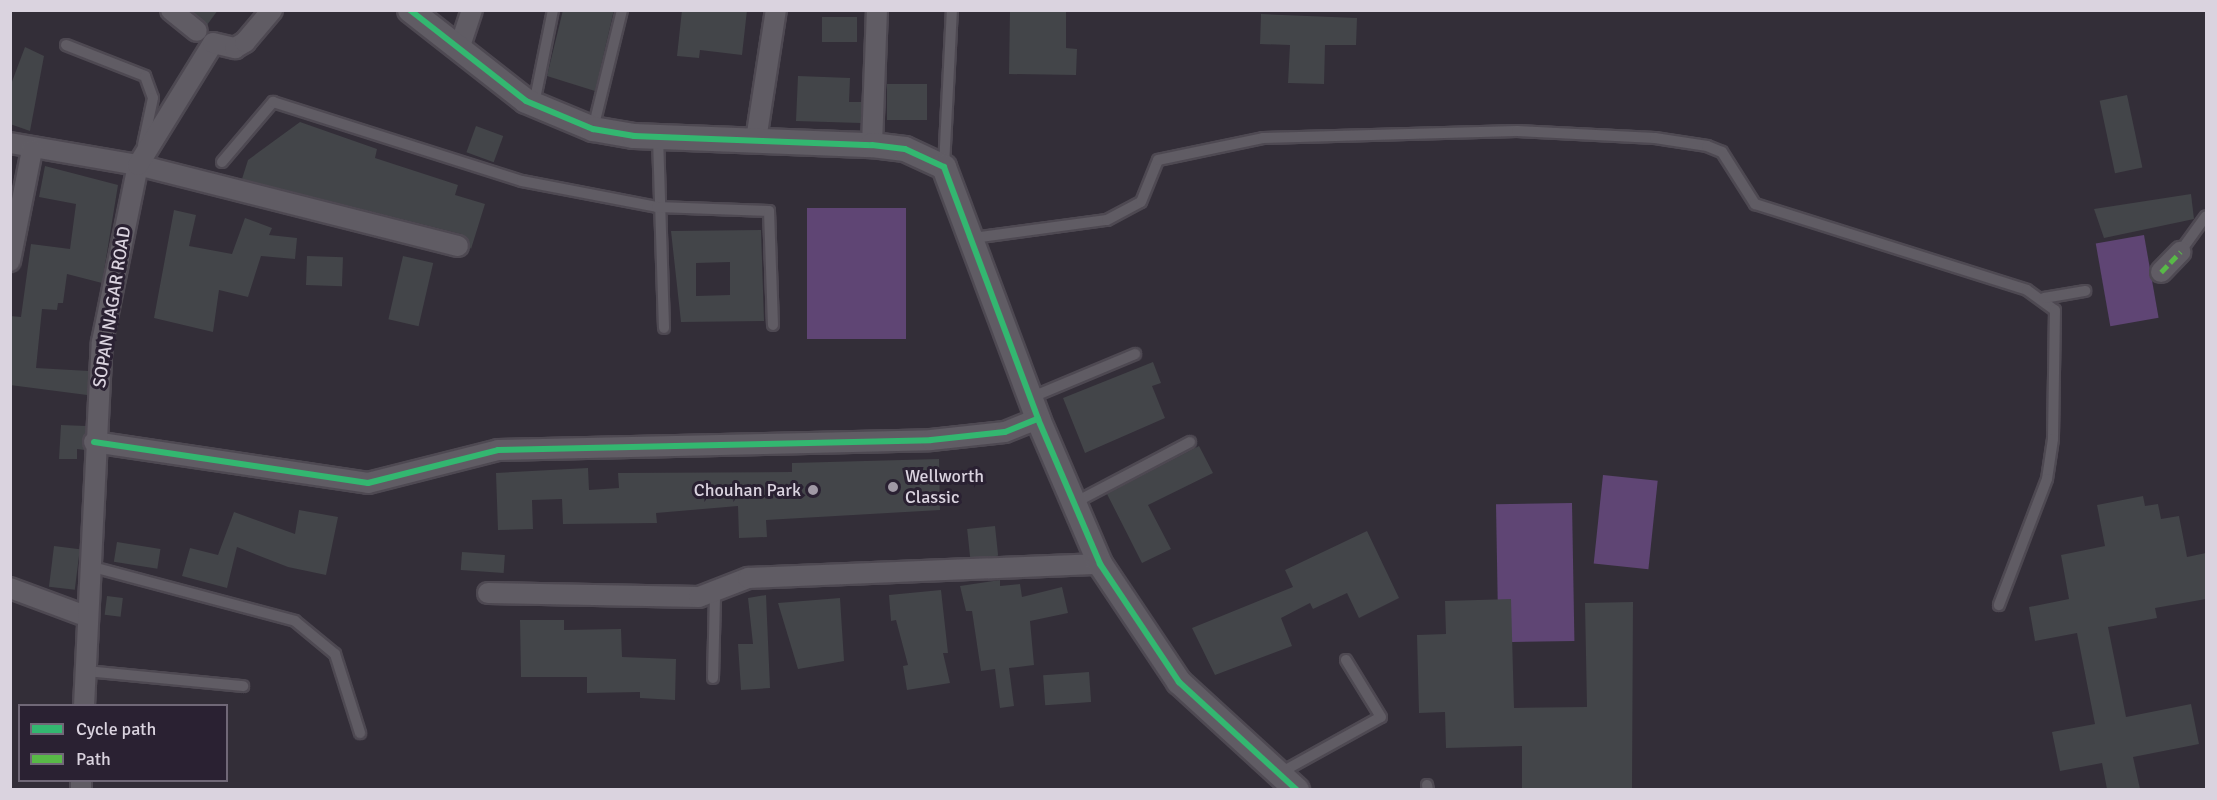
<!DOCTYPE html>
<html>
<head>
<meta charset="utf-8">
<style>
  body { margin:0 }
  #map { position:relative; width:2217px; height:800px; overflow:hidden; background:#332e38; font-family:Signika,sans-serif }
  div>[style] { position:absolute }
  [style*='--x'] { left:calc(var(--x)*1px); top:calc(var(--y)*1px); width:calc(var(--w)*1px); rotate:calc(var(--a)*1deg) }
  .green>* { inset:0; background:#5f4574; transform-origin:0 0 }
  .building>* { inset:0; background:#434549; transform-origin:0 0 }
  .roads { filter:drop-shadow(2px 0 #4e4952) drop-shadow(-2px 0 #4e4952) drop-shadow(0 2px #4e4952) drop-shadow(0 -2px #4e4952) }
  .service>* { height:10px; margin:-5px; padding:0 5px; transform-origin:5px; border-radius:5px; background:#605c64 }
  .minor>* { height:20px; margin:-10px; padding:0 10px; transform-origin:10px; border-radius:10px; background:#605c64 }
  .tertiary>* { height:24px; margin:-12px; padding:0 12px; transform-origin:12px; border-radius:12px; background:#605c64 }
  .quiet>* { height:4.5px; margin-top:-2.25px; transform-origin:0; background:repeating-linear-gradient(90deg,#58b947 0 9px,transparent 0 13.5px) }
  .cycleway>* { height:6px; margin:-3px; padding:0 3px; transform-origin:3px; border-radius:3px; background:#33b770 }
  .dots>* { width:16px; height:16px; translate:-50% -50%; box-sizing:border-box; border:3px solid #2a2132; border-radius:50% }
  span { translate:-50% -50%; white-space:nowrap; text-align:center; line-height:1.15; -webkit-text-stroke:6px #2a2132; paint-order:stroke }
  .street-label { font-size:18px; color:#dad3df }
  .poi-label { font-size:18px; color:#dad3df }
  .left { translate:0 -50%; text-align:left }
  .right { translate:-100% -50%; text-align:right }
  .frame { position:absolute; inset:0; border:12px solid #dad3df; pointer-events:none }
  .legend { position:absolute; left:18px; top:704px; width:210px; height:78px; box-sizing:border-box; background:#2a2132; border:2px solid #706877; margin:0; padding:8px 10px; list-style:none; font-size:18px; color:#dad3df }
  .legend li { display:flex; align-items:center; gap:12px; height:30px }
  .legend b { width:30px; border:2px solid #706877 }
</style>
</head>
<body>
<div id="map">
  <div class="green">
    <div style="left:906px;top:208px;width:131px;height:99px;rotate:90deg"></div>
    <div style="left:2144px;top:235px;width:84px;height:49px;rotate:80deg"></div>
    <div style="left:1603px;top:475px;width:55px;height:89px;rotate:6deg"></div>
    <div style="left:1572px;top:503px;width:138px;height:76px;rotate:89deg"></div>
  </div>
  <div class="building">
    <div style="clip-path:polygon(191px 10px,218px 10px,207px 25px)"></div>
    <div style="clip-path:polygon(563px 10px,614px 10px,595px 91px,547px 76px)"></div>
    <div style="clip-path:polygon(682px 10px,747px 10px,742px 55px,700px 50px,699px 58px,677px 56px)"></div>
    <div style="clip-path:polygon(1010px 10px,1066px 10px,1066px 48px,1077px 49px,1076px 75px,1009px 74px)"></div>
    <div style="clip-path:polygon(1261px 14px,1357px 18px,1356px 45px,1325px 45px,1324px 84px,1288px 83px,1290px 45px,1260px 44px)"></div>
    <div style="left:857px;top:17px;width:25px;height:35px;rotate:90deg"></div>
    <div style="clip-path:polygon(25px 47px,44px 56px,30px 131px,10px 124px,10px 87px)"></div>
    <div style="clip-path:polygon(798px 76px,850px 78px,849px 102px,862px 102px,861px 123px,796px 121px)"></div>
    <div style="left:887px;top:84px;width:40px;height:36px"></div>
    <div style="left:2127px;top:95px;width:74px;height:28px;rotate:78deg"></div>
    <div style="clip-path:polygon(300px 122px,377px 149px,375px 158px,458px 185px,455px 195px,485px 204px,471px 249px,461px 234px,242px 179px,248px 160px)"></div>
    <div style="left:476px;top:126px;width:29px;height:28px;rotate:20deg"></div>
    <div style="clip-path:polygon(45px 166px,118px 185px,102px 283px,67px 274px,63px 303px,58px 303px,57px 310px,42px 309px,36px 368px,89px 371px,87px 395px,10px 385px,10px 316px,21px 317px,31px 244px,70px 249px,76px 204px,39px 197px)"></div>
    <div style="clip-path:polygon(2191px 194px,2194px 219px,2104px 238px,2094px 209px)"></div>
    <div style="clip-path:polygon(174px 210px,196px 215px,189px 246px,232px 254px,245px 218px,272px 228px,269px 235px,297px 238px,295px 259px,261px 256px,248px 297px,219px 290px,213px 332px,154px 318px)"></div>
    <div style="clip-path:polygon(evenodd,761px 230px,764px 321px,681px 322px,671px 231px,761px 230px,730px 262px,730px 295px,696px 296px,696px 263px,730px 262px)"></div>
    <div style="left:307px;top:256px;width:36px;height:29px;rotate:2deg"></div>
    <div style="left:403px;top:256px;width:31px;height:65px;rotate:13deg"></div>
    <div style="clip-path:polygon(1153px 362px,1161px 383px,1152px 386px,1165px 418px,1085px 453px,1063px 398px)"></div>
    <div style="clip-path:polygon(61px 425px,86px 426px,85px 450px,77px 449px,77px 459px,59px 459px)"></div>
    <div style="clip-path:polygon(1199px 446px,1213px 473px,1148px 505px,1171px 549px,1142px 563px,1107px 494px)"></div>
    <div style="clip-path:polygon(939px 459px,940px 510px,766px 520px,767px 537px,739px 538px,738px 506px,656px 513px,657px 523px,563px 524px,562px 499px,532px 500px,533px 529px,498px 530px,496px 473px,588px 468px,589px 490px,619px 488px,618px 473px,792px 472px,792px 463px)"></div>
    <div style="clip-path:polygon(2143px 496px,2145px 506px,2158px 504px,2161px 519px,2179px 516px,2187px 557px,2206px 553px,2206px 599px,2155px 608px,2157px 618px,2108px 627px,2126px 717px,2191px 704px,2199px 744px,2133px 757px,2140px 789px,2107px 789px,2102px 763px,2060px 771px,2052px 732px,2095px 724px,2077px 633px,2035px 641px,2029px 607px,2069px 599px,2061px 555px,2105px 546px,2097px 505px)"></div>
    <div style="clip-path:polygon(299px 510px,338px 517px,326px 575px,288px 567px,237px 547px,227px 588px,182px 576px,190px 548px,218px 555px,234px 512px,295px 534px)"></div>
    <div style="left:995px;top:526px;width:30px;height:28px;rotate:84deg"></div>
    <div style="clip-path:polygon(1367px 531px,1399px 598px,1359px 618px,1347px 593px,1313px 609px,1310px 603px,1281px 618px,1292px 646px,1215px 675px,1192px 628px,1293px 587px,1285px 570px)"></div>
    <div style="left:117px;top:542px;width:44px;height:20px;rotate:9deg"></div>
    <div style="left:54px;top:546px;width:26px;height:41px;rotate:7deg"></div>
    <div style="left:462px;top:552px;width:43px;height:18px;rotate:4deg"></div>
    <div style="clip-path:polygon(1000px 580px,1000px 586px,1020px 584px,1022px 597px,1062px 587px,1068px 613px,1030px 621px,1034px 665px,1009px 668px,1014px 706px,1000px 708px,995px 669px,981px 671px,972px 611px,966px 611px,960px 586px)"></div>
    <div style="clip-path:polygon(941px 590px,948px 653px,943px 653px,950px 683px,907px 690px,903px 666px,908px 665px,896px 620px,891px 621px,889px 595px)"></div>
    <div style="clip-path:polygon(766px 595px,770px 688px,741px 690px,738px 644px,753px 644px,748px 598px)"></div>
    <div style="left:107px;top:596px;width:16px;height:19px;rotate:7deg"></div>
    <div style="clip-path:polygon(840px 598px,844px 661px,798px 669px,778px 603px)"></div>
    <div style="clip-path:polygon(1511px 599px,1514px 708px,1587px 707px,1585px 603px,1633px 602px,1632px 789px,1522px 789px,1522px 746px,1446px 748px,1445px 712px,1419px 713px,1417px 635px,1446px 634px,1445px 601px)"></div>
    <div style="clip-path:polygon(520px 620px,564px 620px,564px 630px,621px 629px,622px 657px,676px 659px,675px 700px,640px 698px,640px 692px,587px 693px,587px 677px,521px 677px)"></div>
    <div style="left:1089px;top:672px;width:30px;height:46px;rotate:86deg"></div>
  </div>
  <div class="roads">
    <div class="service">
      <div style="--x:66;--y:45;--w:85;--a:21.4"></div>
      <div style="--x:145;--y:76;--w:23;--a:70"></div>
      <div style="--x:153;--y:98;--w:48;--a:102"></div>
      <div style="--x:534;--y:104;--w:96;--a:-78.6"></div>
      <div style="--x:593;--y:129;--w:122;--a:-76.3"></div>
      <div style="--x:658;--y:137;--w:191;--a:88.2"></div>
      <div style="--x:222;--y:162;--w:79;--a:-49.6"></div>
      <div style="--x:273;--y:102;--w:261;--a:17.6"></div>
      <div style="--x:522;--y:181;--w:137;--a:10.9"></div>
      <div style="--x:657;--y:207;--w:112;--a:2"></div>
      <div style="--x:769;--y:211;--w:114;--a:88"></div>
      <div style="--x:944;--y:166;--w:156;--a:-87.1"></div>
      <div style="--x:973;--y:238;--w:135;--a:-7.7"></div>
      <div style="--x:1107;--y:220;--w:38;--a:-28"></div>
      <div style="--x:1141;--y:202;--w:45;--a:-68"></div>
      <div style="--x:1158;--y:160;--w:107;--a:-11.8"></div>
      <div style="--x:1263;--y:138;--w:254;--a:-1.6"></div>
      <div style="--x:1517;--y:131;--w:138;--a:2.9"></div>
      <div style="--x:1655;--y:138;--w:53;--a:8.7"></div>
      <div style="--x:1707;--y:146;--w:16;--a:22"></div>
      <div style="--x:1722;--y:152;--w:62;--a:57.6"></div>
      <div style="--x:1755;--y:204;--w:285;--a:17.5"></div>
      <div style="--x:2027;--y:290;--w:34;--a:36"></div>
      <div style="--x:2055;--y:310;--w:129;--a:90.9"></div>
      <div style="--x:2053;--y:439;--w:40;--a:98.5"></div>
      <div style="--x:2047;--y:479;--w:135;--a:110.9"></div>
      <div style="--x:2180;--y:252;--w:44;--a:-54.2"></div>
      <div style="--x:2044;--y:298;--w:42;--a:-9.7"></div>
      <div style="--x:1030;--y:398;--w:114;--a:-22.7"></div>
      <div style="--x:1074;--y:503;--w:131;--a:-27.7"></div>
      <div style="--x:89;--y:566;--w:213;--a:14.9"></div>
      <div style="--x:295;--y:621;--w:52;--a:39.5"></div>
      <div style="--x:335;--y:654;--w:83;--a:72.4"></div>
      <div style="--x:86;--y:671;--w:158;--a:5.5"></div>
      <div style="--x:713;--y:678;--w:84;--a:-88.6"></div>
      <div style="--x:1280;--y:773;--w:115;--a:-29"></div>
      <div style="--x:1381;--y:717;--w:67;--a:-121.6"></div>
      <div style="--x:1427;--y:785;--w:5;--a:79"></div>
    </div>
    <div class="minor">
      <div style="--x:171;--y:10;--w:33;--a:39"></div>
      <div style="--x:459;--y:49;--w:41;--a:-71.6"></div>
      <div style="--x:756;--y:140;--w:132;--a:-81.3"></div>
      <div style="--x:10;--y:143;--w:130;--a:9.8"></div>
      <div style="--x:138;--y:165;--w:330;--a:14.2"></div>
      <div style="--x:872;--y:145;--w:135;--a:-87.9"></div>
      <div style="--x:10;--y:261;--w:113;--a:-78.8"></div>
      <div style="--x:2161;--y:272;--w:28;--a:-46"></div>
      <div style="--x:94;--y:442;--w:277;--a:8.5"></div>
      <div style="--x:368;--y:483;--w:134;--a:-14.2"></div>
      <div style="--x:498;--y:450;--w:433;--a:-1.3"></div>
      <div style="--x:931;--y:440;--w:74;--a:-6.2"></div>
      <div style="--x:1005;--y:432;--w:35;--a:-22"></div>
      <div style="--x:10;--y:588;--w:83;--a:20.4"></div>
      <div style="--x:488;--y:593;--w:211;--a:1.1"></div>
      <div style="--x:699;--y:597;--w:53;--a:-21.2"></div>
      <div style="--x:748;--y:578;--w:352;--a:-2.3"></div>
      <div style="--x:84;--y:706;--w:364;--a:-87.2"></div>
      <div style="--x:102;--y:342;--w:181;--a:-78.5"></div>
      <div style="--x:138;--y:165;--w:143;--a:-58.4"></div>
      <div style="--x:213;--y:43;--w:23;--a:13"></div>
      <div style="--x:235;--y:48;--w:12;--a:-31"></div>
      <div style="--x:245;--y:42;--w:42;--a:-49.8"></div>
      <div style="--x:81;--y:790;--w:10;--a:-90"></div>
    </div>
    <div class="tertiary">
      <div style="--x:410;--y:10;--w:147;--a:38.1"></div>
      <div style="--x:526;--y:101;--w:73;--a:22.7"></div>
      <div style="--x:593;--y:129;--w:42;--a:9.7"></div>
      <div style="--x:634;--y:136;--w:238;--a:2.2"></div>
      <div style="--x:872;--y:145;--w:33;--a:7"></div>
      <div style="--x:905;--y:149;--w:43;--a:24.8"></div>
      <div style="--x:944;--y:167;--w:269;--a:69.5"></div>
      <div style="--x:1038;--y:419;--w:158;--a:66.8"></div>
      <div style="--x:1100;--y:564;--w:142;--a:56.2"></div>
      <div style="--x:1179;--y:682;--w:160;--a:42.5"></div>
    </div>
  </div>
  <div class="quiet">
    <div style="--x:2161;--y:272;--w:28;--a:-46"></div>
  </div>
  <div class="cycleway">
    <div style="--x:410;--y:10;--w:147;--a:38.1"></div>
    <div style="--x:526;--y:101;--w:73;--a:22.7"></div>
    <div style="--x:593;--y:129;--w:42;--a:9.7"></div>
    <div style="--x:634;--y:136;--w:238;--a:2.2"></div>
    <div style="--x:872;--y:145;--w:33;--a:7"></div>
    <div style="--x:905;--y:149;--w:43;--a:24.8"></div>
    <div style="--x:944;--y:167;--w:269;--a:69.5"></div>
    <div style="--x:1038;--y:419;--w:158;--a:66.8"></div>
    <div style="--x:1100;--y:564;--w:142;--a:56.2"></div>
    <div style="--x:1179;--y:682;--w:160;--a:42.5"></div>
    <div style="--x:94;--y:442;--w:277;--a:8.5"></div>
    <div style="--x:368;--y:483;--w:134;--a:-14.2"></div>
    <div style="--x:498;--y:450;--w:433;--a:-1.3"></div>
    <div style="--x:931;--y:440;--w:74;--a:-6.2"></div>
    <div style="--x:1005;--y:432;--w:35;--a:-22"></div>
  </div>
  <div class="dots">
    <div style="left:893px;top:487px;background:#a099a5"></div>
    <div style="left:813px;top:490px;background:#a099a5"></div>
  </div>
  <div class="street-label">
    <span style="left:112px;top:307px;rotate:-81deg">SOPAN NAGAR ROAD</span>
  </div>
  <div class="poi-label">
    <span class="left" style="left:905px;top:487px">Wellworth<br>Classic</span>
    <span class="right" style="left:801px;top:490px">Chouhan Park</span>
  </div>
  <div class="frame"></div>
  <ul class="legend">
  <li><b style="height:8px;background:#33b770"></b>Cycle path</li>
  <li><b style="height:8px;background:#58b947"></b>Path</li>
  </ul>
</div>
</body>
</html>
